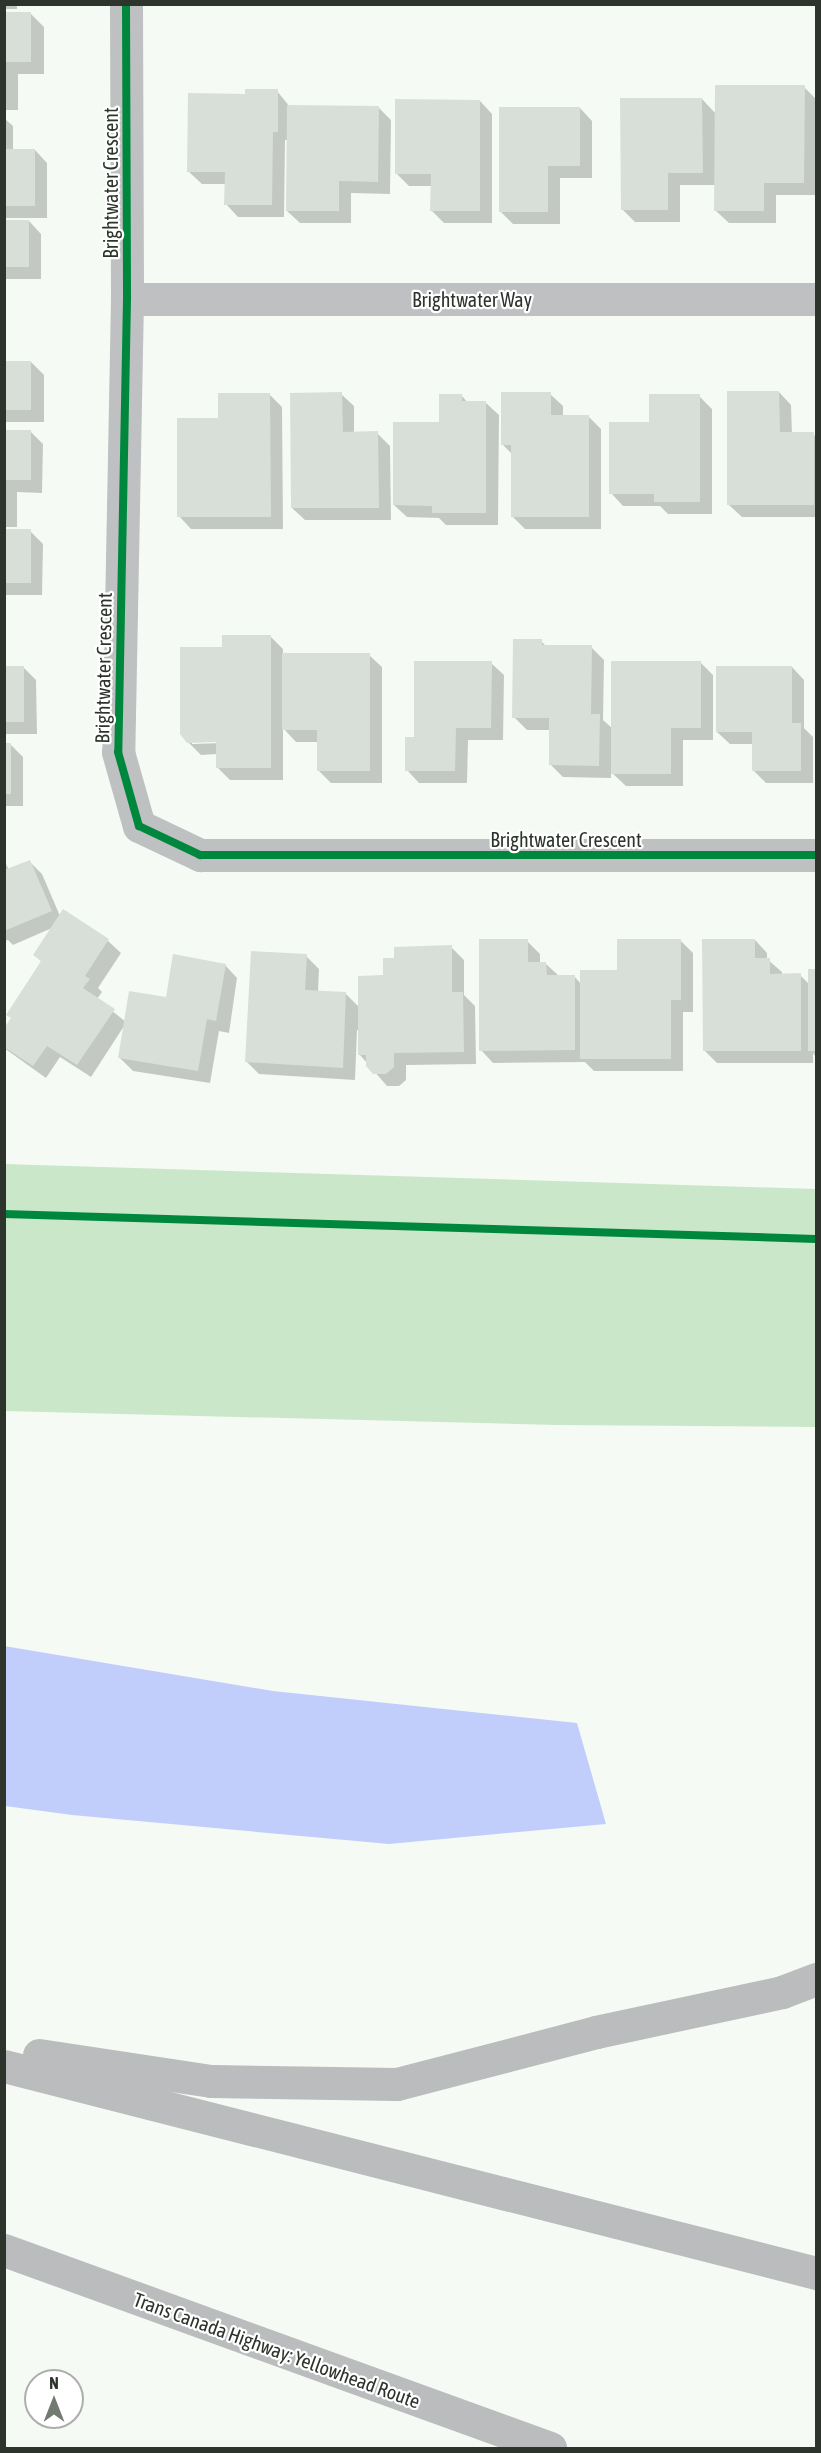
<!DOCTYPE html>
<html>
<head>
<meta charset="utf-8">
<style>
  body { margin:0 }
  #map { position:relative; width:821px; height:2453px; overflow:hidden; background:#f5fbf4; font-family:"Asap Condensed",sans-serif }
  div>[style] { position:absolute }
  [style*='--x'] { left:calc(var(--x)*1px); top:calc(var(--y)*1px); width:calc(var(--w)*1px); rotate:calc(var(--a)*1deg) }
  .green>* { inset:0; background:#cbe7c9 }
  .water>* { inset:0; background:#c1cefc }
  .shadow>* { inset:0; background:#0003; transform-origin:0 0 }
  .building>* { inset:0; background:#d8dfd8; transform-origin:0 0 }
  .street>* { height:33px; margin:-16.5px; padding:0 16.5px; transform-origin:16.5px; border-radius:16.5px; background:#bec0c1 }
  .highway>* { height:33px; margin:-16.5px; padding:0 16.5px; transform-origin:16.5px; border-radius:16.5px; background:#babcbd }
  .cycleway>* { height:8px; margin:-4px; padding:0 4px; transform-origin:4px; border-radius:4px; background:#00873e }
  span { translate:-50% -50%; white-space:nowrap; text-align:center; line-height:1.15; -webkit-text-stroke:4.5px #fff; paint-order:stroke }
  .street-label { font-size:20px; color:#2c342b }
  .frame { position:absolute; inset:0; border:6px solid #2c342b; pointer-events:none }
  .north { position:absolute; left:24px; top:2369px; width:60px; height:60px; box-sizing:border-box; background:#fff; border:2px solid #abaeaa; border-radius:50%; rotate:0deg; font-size:16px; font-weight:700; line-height:24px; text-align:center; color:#2c342b }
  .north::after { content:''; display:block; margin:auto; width:21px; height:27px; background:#727a71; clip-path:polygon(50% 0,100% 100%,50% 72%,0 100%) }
</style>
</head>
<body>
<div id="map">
  <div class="green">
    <div style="clip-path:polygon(5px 1164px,816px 1189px,816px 1427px,556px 1425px,5px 1411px)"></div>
  </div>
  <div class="water">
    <div style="clip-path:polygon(4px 1646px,273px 1691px,577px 1723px,606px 1824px,389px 1844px,72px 1815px,5px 1806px)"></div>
  </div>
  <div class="shadow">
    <div style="left:4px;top:4px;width:13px;height:5px"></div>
    <div style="clip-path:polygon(4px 14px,31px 14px,44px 27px,44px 74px,18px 74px,18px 110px,4px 110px)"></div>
    <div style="clip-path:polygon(804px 87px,816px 99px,816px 195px,776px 195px,776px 223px,729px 223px,716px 211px,716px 185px,680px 185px,680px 222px,635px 222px,622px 209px,702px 99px,716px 114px)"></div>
    <div style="clip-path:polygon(277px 91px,290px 107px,378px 107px,391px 120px,390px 194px,351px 193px,351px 223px,300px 223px,287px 211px,288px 140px,285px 140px,284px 217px,238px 217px,226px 204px,226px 184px,202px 184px,189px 172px,247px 95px)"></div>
    <div style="clip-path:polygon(480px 101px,492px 114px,492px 223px,444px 223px,432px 211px,432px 186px,409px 186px,396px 173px)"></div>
    <div style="clip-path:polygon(580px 108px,592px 121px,592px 178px,560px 178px,560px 224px,513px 224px,500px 211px)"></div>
    <div style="clip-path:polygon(4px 118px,13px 126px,13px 150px,35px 150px,47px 163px,47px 218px,4px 218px)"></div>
    <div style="clip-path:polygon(4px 221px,29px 221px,41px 234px,41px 279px,4px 279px)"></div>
    <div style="clip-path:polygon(4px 362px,31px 362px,44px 375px,44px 422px,4px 422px)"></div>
    <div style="clip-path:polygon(779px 392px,791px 405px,792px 434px,813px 434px,816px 437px,816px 517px,742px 517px,729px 505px)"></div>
    <div style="clip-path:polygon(269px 394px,282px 407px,283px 529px,191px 529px,179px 516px,219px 419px)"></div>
    <div style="clip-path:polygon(341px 394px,354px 406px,354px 433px,377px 433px,390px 446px,391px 520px,305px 520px,292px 508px)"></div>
    <div style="clip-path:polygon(550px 394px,563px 406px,563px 416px,588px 416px,601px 429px,601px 529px,525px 529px,512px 516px,512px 454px,502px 444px)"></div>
    <div style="clip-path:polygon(462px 396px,468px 403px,486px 403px,499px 415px,498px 525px,446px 525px,439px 518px,407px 517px,394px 505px,441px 424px)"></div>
    <div style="clip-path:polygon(699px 396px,712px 409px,712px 514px,668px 514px,660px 506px,623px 506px,611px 493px,650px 423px)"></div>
    <div style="clip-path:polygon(4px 431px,30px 431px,43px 444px,42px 493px,17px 492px,17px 527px,4px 527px)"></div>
    <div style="clip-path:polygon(4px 531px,30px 531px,43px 544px,42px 595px,4px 595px)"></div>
    <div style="clip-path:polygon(evenodd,270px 636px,283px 649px,283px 655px,369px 655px,382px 667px,382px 783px,331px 783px,318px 770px,318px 742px,296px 742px,283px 728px,283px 780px,230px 780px,218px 768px,217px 754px,201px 755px,188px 742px,224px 648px,270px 636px,223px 740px,223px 743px,192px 744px,192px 741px,223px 740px)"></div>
    <div style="clip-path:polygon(541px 641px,546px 646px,591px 647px,604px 660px,603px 720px,613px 729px,701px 663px,713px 675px,713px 740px,683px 740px,683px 786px,626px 786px,611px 772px,611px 778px,563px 777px,551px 765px,551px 730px,527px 730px,514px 717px)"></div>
    <div style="clip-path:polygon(491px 663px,504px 675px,503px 740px,468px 740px,467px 783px,419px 783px,407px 770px,415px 738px)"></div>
    <div style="clip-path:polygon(4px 667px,23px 667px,36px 680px,37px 734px,4px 734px)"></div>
    <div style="clip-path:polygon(792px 667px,804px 680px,804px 728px,813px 737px,813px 783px,766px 783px,754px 771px,754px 744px,730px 744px,717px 732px)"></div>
    <div style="clip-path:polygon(4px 744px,10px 744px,23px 757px,23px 806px,4px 806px)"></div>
    <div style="clip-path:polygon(4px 860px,9px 870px,29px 861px,42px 874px,60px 916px,63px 911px,108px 941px,121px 953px,98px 988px,102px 992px,97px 999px,126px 1022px,225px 965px,237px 978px,229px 1033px,219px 1031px,210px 1083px,133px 1071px,120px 1058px,126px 1023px,91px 1077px,60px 1057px,46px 1078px,4px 1048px,4px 1031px,42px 962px,35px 955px,52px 928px,13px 945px,8px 940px,4px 941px)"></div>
    <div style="clip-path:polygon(680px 940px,693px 953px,693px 1012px,683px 1012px,683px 1071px,594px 1071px,585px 1062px,493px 1063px,481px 1050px,527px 941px,540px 954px,540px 964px,546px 964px,559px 976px,574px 976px,581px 984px,619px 971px)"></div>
    <div style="clip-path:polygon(755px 940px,767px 953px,767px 959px,782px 972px,782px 975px,800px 975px,809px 984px,809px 970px,816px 970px,816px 1057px,813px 1053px,813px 1063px,717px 1063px,704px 1050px)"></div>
    <div style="clip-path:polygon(451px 947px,464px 960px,464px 995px,475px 1006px,476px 1064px,406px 1065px,406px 1080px,399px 1086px,387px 1086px,360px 1055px,360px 1031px,357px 1030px,355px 1080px,259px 1074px,247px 1062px,306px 956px,319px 969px,318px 992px,346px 994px,360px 1008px,396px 959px)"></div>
  </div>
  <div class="building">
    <div style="left:4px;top:12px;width:27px;height:50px"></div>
    <div style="clip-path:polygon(715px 85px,805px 85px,804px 183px,764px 183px,764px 211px,714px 211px)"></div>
    <div style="clip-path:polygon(245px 89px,278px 89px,278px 132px,273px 132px,272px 205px,224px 205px,225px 172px,187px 172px,188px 93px,245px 94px)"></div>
    <div style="clip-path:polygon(620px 98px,702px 98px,703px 173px,668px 173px,668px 210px,621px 210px)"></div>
    <div style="clip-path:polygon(395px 99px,480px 100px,480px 211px,430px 211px,431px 174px,395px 174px)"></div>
    <div style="clip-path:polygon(287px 105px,379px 106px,378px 182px,339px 181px,339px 211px,286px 211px)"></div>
    <div style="clip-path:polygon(499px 107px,580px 107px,580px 166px,548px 166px,548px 212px,499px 212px)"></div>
    <div style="left:4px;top:149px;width:31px;height:57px"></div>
    <div style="left:4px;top:220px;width:25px;height:47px"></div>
    <div style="left:4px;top:361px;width:27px;height:49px"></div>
    <div style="clip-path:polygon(727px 391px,779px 391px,780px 432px,814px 432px,814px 505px,727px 505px)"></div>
    <div style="clip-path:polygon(342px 392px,343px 432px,378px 431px,379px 508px,291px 508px,290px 393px)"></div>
    <div style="clip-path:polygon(501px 392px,551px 392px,551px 415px,589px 415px,589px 517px,511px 517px,511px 445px,501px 445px)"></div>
    <div style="clip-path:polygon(218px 393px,270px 393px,271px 517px,177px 517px,177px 418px,218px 418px)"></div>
    <div style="clip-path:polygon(439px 394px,462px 394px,462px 401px,486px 401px,486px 513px,432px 513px,432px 506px,393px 505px,393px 422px,439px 422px)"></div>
    <div style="clip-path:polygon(649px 394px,700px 394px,700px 502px,654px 502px,654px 494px,609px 494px,609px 422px,649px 422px)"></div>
    <div style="left:4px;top:430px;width:27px;height:50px"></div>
    <div style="left:4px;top:529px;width:27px;height:54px"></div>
    <div style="clip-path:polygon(222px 635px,271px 635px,271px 768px,216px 768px,216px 742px,187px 743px,180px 734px,180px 647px,222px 647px)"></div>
    <div style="clip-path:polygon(513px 639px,542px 639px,542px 645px,592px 645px,591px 714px,600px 714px,599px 766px,549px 765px,549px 718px,512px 718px)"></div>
    <div style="clip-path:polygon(282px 653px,370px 653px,370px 771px,317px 771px,317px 730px,282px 730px)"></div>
    <div style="clip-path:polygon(414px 661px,492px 661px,491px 728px,456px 728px,455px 771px,405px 771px,405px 737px,414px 737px)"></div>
    <div style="clip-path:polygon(611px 661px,701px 661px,701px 728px,671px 728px,671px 774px,611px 774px)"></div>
    <div style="left:4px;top:666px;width:20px;height:56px"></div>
    <div style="clip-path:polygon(716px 666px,792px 666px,792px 723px,801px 723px,801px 771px,752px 771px,752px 732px,716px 732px)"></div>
    <div style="left:4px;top:743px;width:7px;height:51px"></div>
    <div style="clip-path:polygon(30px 860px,52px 911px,4px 931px,4px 870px)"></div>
    <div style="clip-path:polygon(63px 909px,109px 939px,85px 976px,90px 979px,83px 988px,115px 1009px,77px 1065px,47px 1046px,33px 1066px,4px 1047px,4px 1028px,11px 1018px,6px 1015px,41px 961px,33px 955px)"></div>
    <div style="clip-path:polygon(479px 939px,528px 939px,528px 962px,546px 962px,547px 975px,575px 975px,575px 1050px,479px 1051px)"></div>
    <div style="clip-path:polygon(617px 939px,681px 939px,681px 1000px,671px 1000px,671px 1059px,580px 1059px,580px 970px,617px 970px)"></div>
    <div style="clip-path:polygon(702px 939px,755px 939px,755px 958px,770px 958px,770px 974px,801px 973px,801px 1051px,703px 1051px)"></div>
    <div style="clip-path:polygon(452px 945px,452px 992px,463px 992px,464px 1052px,394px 1053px,394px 1067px,386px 1074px,373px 1074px,366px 1066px,366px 1055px,358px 1055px,358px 976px,383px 975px,383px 958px,394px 958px,394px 947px)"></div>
    <div style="clip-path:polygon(251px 951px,307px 954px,305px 990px,346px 992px,343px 1068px,245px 1062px)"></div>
    <div style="clip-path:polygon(173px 954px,226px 964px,216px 1021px,207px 1019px,198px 1071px,118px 1058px,129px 991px,166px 997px)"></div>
    <div style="left:808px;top:969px;width:8px;height:82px"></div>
  </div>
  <div class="street">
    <div style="--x:126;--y:4;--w:295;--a:89.8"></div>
    <div style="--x:127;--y:299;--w:453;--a:91.1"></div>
    <div style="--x:118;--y:752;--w:77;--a:74.2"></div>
    <div style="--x:139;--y:826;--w:68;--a:25.4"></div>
    <div style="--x:200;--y:855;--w:616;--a:0"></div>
    <div style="--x:127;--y:299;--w:689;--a:0"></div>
  </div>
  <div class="highway">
    <div style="--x:39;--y:2055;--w:174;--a:8.6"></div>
    <div style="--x:211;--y:2081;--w:186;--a:0.9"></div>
    <div style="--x:397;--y:2084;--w:206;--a:-14.6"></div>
    <div style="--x:596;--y:2032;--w:190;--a:-12.1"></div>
    <div style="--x:782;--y:1992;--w:36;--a:-21"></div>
    <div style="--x:4;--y:2066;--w:838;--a:14.3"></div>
    <div style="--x:4;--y:2250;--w:581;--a:19.93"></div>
  </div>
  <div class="cycleway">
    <div style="--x:126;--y:4;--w:295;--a:89.8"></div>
    <div style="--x:127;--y:299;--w:453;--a:91.1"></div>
    <div style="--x:118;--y:752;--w:77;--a:74.2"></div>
    <div style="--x:139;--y:826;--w:68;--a:25.4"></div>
    <div style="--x:200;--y:855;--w:616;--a:0"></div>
    <div style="--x:4;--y:1214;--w:812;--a:1.76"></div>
  </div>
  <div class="street-label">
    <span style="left:110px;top:183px;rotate:-90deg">Brightwater Crescent</span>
    <span style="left:472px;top:299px">Brightwater Way</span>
    <span style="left:103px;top:668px;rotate:-89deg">Brightwater Crescent</span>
    <span style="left:566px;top:839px">Brightwater Crescent</span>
    <span style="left:277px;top:2350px;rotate:20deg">Trans Canada Highway: Yellowhead Route</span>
  </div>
  <div class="frame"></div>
  <div class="north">N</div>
</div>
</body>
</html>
